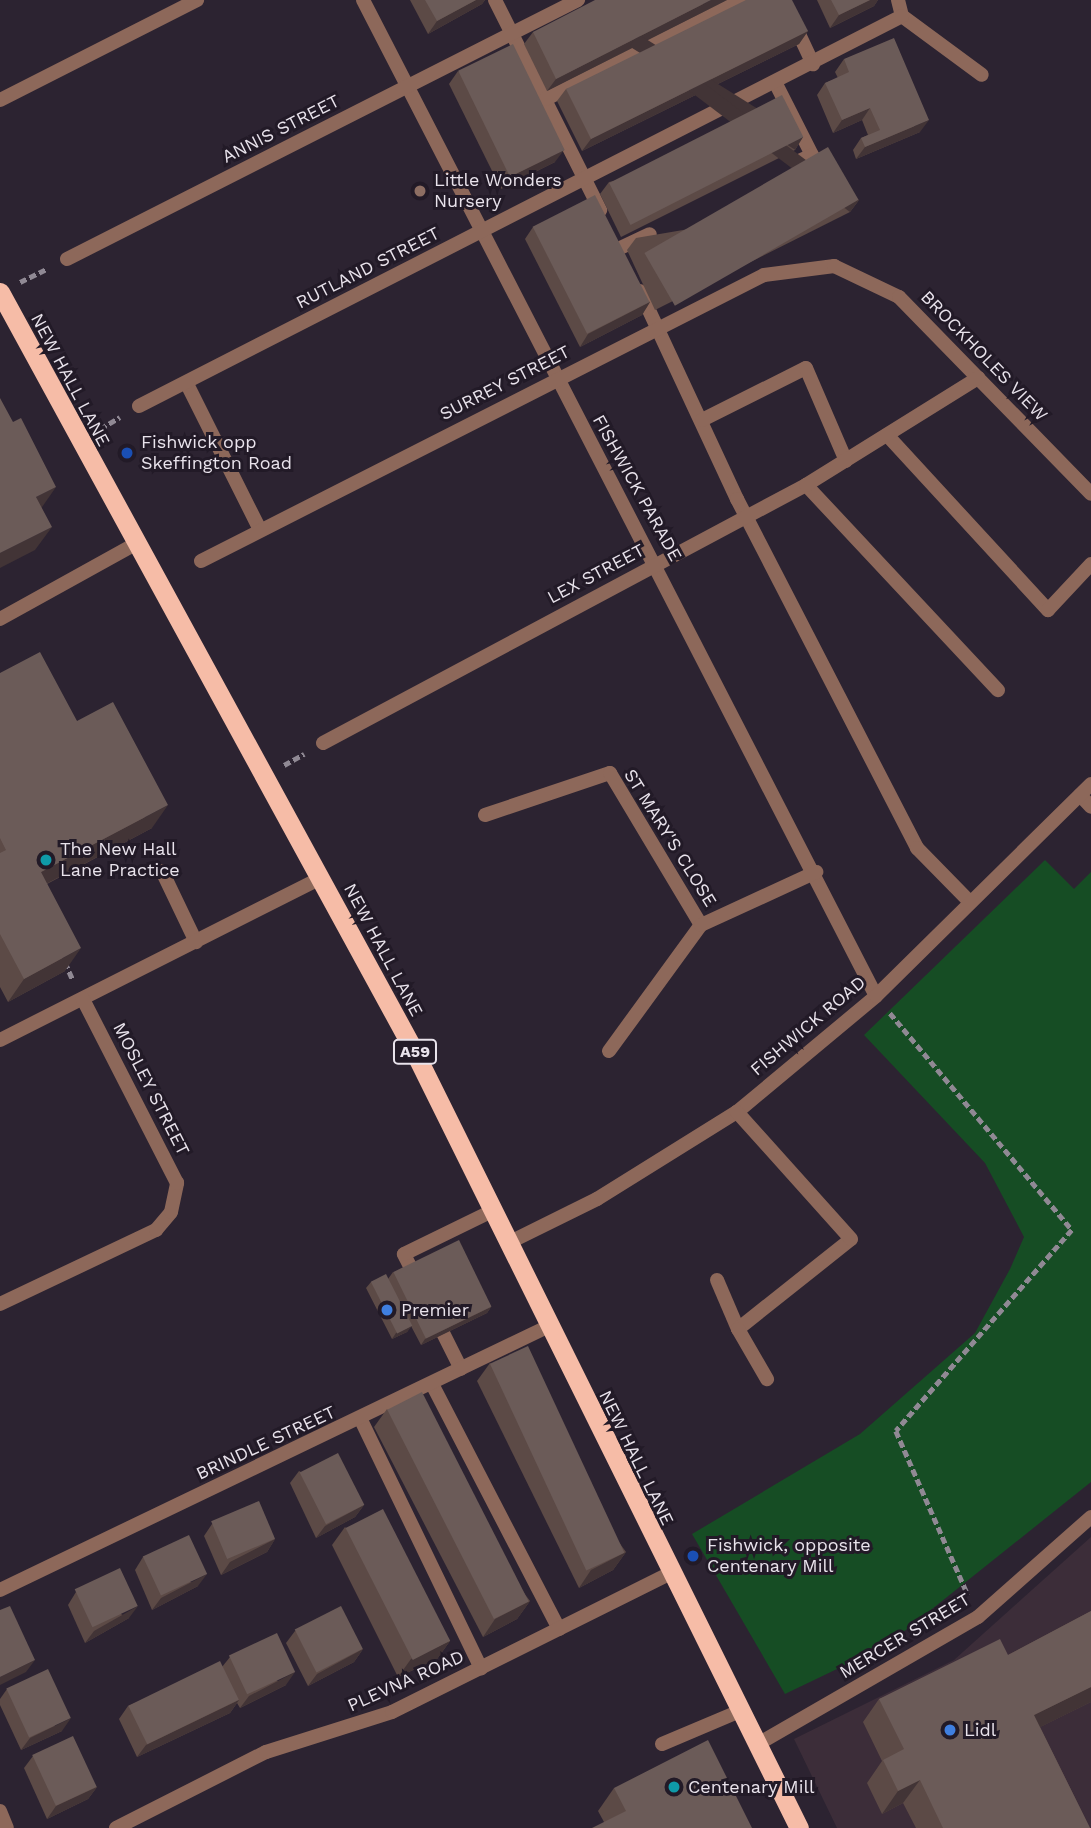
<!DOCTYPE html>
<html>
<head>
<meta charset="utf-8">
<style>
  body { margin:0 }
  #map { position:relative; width:1091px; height:1828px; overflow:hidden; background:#2c2331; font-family:"Work Sans",sans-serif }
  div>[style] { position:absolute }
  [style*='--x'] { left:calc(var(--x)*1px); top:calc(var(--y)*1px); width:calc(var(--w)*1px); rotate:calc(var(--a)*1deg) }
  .commercial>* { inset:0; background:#3c2d39 }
  .green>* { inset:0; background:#164d24 }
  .path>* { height:4.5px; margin-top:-2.25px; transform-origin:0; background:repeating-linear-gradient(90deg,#908994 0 7px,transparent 0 10.5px) }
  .service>* { height:14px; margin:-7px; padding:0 7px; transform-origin:7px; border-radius:7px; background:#8d685a }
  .minor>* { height:14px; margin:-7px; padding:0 7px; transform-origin:7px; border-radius:7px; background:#8d685a }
  .trunk>* { height:19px; margin:-9.5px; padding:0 9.5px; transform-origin:9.5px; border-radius:9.5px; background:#f6bca7 }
  .wall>* { inset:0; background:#5c4a46 }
  .shaded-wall>* { inset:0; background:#423436; transform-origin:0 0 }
  .building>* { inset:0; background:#6b5b58; transform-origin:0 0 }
  .dots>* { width:19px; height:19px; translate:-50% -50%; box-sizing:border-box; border:4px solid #221a27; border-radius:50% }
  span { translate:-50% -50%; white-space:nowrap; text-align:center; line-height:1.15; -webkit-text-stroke:6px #221a27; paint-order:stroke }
  .shield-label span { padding:2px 5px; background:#221a27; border:2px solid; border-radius:5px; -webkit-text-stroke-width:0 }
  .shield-label { font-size:16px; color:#e9e3ec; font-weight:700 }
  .street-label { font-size:18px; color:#e9e3ec }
  .poi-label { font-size:18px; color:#e9e3ec }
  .left { translate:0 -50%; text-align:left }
</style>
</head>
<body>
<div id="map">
  <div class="commercial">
    <div style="clip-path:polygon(1091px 1537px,1091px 1828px,837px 1828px,794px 1739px,954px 1660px)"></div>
  </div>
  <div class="green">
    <div style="clip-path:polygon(1045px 860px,1074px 889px,1091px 872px,1091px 1482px,887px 1645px,785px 1694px,692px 1534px,860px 1434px,975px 1333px,1010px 1269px,1024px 1237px,985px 1163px,864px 1035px)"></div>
  </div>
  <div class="path">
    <div style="--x:20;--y:282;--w:30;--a:-26"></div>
    <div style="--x:100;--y:429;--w:23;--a:-31"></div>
    <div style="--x:284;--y:765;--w:23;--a:-29"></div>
    <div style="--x:65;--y:962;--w:20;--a:66"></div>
    <div style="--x:890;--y:1013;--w:283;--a:50"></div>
    <div style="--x:1072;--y:1230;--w:267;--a:131.2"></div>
    <div style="--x:896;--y:1431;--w:179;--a:66.3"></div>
  </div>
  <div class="service">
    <div style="--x:495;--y:0;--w:235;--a:63.4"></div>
    <div style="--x:783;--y:0;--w:71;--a:64.9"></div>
    <div style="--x:776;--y:84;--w:80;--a:63.1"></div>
    <div style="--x:812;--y:155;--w:17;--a:155"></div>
    <div style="--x:546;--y:99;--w:217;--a:-27.2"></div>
    <div style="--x:618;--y:249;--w:35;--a:-25"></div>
    <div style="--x:640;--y:291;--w:230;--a:65"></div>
    <div style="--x:737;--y:499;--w:393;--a:62.7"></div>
    <div style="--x:917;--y:848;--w:73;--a:45.6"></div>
    <div style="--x:187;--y:384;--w:163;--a:63.4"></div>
    <div style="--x:702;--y:420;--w:116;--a:-26.6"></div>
    <div style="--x:806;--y:368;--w:101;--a:66.7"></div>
    <div style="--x:887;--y:435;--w:238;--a:47.4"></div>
    <div style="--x:1048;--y:610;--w:63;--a:-46.9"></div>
    <div style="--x:162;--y:871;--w:79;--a:64.4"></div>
    <div style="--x:417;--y:1280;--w:29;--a:-117"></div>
    <div style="--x:404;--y:1254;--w:98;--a:-26"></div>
    <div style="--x:435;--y:1317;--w:58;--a:63.4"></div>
    <div style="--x:432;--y:1384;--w:276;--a:62.6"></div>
    <div style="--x:662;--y:1744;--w:85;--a:-22.9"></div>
  </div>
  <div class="minor">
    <div style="--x:363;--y:0;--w:1120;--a:62.75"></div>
    <div style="--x:898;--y:0;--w:16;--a:76"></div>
    <div style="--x:902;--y:16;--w:99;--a:36.4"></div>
    <div style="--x:0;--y:100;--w:221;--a:-26.9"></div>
    <div style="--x:67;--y:259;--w:573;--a:-26.88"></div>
    <div style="--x:139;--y:406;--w:857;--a:-27.07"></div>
    <div style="--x:806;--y:485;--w:281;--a:46.9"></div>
    <div style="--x:201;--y:561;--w:631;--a:-26.93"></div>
    <div style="--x:764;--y:275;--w:71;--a:-7.3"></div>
    <div style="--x:834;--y:266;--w:72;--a:25.5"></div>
    <div style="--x:899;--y:297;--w:275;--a:45.7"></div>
    <div style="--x:0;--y:619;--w:157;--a:-29"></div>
    <div style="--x:323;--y:743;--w:548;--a:-28.11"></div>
    <div style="--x:806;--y:485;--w:203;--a:-31.9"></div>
    <div style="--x:1080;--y:795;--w:16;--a:47"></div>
    <div style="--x:485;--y:815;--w:132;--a:-18.6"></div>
    <div style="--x:610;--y:773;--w:177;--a:59.1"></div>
    <div style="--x:0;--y:1040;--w:360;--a:-26.8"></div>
    <div style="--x:609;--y:1051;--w:156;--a:-53.9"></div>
    <div style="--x:701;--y:925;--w:127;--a:-24.7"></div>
    <div style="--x:508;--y:1243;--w:99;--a:-26.3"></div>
    <div style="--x:597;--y:1199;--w:165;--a:-31.9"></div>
    <div style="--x:737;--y:1112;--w:181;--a:-39.8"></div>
    <div style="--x:876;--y:996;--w:302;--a:-44.6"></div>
    <div style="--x:717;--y:1280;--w:53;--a:66.8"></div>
    <div style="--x:738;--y:1329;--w:144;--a:-38.5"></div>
    <div style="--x:851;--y:1239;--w:171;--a:-131.9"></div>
    <div style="--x:0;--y:1304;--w:173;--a:-25.4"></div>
    <div style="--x:156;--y:1230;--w:23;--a:-50"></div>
    <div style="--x:171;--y:1212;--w:30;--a:-78"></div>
    <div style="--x:177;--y:1183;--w:207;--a:-117.1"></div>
    <div style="--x:738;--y:1329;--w:58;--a:59.9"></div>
    <div style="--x:361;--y:1420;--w:276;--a:64.2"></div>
    <div style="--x:0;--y:1590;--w:607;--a:-25.68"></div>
    <div style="--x:758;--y:1744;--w:254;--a:-30"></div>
    <div style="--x:978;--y:1617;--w:151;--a:-41.5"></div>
    <div style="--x:0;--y:1811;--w:18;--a:68"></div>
    <div style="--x:116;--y:1828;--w:168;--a:-26.9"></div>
    <div style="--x:266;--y:1752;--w:132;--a:-17.6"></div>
    <div style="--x:392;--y:1712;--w:309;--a:-26.5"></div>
  </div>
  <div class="trunk">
    <div style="--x:0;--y:292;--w:862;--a:61.38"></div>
    <div style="--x:413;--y:1049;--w:869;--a:63.64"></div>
  </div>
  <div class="wall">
    <div style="clip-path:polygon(410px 0,485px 0,482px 4px,428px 34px)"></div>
    <div style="clip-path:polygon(727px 0,547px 91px,524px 44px,533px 32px)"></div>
    <div style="clip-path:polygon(817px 0,878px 0,874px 6px,830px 28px)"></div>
    <div style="clip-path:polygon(808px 31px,799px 44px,582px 151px,557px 101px,566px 89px)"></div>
    <div style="clip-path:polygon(844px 59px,920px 132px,856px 159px,853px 150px,861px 138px,868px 135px,862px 120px,833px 133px,817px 95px,825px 83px,838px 78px,835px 72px)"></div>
    <div style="clip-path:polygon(458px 71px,555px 162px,501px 189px,449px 84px)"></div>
    <div style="clip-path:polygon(803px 137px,795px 150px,621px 237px,600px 194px,609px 182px)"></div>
    <div style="clip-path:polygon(859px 200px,850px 212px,655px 310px,627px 250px,636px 238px)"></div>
    <div style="clip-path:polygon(533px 227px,650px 302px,642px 315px,580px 347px,525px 239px)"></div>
    <div style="clip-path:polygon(0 673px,77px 721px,152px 828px,47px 884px,65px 971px,8px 1002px,0 987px)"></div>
    <div style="clip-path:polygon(393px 1272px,491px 1307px,487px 1313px,421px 1345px,411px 1326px,407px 1332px,392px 1339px,366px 1288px,371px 1282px,388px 1279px)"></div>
    <div style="clip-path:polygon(490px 1363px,626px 1552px,613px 1570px,579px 1588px,477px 1381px)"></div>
    <div style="clip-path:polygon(387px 1409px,530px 1601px,517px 1619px,483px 1637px,374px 1427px)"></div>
    <div style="clip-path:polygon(299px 1471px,364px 1505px,355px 1517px,316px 1538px,290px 1483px)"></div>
    <div style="clip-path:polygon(212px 1524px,275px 1539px,267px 1552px,221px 1575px,204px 1536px)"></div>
    <div style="clip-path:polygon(345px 1527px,450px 1641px,437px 1659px,398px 1677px,332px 1545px)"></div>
    <div style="clip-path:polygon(143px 1557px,198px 1586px,152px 1610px,135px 1570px)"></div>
    <div style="clip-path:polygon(76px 1592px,129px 1618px,85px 1643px,68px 1605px)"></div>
    <div style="clip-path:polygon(1091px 1611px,1091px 1702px,1040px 1727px,1090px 1828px,916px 1828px,903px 1803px,882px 1814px,867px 1783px,882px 1761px,863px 1722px,879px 1699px,1008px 1655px)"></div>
    <div style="clip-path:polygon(295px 1631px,363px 1649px,354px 1662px,308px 1686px,286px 1643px)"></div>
    <div style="clip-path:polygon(230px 1657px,286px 1685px,240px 1708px,237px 1703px,230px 1713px,137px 1757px,119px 1719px,128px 1706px,222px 1667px)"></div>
    <div style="clip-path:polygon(7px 1689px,62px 1731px,21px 1750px,0 1705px,0 1699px)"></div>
    <div style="clip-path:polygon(33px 1756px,97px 1787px,88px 1799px,47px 1819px,24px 1768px)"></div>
    <div style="clip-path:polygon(614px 1788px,752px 1828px,604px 1822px,598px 1811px)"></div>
  </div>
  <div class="shaded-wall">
    <div style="clip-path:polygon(476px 0,485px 0,482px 4px,428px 34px,437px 21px)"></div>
    <div style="clip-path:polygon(711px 0,727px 0,547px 91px,556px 79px)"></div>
    <div style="clip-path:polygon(870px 0,878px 0,874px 6px,830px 28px,839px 15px)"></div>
    <div style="clip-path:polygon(808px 31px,799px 44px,582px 151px,591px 139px)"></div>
    <div style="clip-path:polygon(870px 108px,862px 120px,833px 133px,842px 120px)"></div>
    <div style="clip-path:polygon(929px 120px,920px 132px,856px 159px,865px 147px)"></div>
    <div style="left:803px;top:137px;width:15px;height:195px;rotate:122deg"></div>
    <div style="clip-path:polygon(564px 150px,555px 162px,501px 189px,510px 177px)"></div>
    <div style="left:859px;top:200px;width:15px;height:218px;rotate:127deg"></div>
    <div style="clip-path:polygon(650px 302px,642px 315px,580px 347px,588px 334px)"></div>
    <div style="clip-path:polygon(56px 487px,40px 510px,36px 497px)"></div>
    <div style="clip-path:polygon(52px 527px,35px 550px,0 568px,0 553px)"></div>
    <div style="clip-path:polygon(168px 805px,152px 828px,25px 895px,41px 872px)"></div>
    <div style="clip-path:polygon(81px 948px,65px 971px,8px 1002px,24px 979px)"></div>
    <div style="clip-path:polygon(491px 1307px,487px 1313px,421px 1345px,425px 1339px)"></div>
    <div style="clip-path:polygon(412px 1326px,407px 1332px,392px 1339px,396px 1333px)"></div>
    <div style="clip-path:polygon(364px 1505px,355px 1517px,316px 1538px,325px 1526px)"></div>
    <div style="clip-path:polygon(275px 1539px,267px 1552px,221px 1575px,230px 1562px)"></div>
    <div style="clip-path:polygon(626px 1552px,613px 1570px,579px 1588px,591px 1570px)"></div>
    <div style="clip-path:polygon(207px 1574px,198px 1586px,152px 1610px,161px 1598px)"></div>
    <div style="clip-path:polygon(530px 1601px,517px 1619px,483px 1637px,495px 1619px)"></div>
    <div style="clip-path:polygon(138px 1606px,129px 1618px,85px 1643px,94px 1631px)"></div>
    <div style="clip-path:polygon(450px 1641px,437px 1659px,398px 1677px,411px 1659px)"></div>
    <div style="clip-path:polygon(363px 1649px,354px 1662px,308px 1686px,317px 1674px)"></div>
    <div style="clip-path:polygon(35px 1660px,26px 1672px,0 1685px,0 1677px)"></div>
    <div style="clip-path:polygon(295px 1672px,286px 1685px,240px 1708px,249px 1696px)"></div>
    <div style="clip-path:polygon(1091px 1687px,1091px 1702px,1018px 1738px,1034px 1715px)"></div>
    <div style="clip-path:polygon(239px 1700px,230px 1713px,137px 1757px,146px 1745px)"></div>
    <div style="clip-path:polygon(71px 1718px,62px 1731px,21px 1750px,30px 1738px)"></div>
    <div style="clip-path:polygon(920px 1780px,903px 1803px,882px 1814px,898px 1791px)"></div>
    <div style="clip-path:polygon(97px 1787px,88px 1799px,47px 1819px,56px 1806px)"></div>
  </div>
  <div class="building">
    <div style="clip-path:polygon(425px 0,476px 0,437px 21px)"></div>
    <div style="clip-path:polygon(595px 0,711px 0,556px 79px,533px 32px)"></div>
    <div style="clip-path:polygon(746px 0,792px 0,808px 31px,591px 139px,566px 89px)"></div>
    <div style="clip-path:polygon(831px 0,870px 0,839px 15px)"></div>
    <div style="clip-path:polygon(894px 38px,929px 120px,865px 147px,861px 138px,880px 130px,870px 108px,842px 120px,825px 83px,849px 72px,844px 59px)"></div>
    <div style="left:513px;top:44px;width:118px;height:61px;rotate:64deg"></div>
    <div style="left:782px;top:95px;width:47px;height:194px;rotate:63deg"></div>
    <div style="left:828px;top:147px;width:61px;height:212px;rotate:60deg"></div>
    <div style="left:595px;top:195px;width:120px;height:70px;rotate:63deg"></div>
    <div style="clip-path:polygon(0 398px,13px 422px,21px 418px,56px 487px,36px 497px,52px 527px,0 553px)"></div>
    <div style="clip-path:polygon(40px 652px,77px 721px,113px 702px,168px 805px,41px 872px,81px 948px,24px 979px,0 934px,0 853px,6px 850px,0 838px,0 673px)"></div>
    <div style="left:459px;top:1240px;width:74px;height:73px;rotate:64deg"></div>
    <div style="left:386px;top:1274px;width:58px;height:17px;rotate:63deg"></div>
    <div style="left:528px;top:1346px;width:228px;height:42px;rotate:65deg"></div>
    <div style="left:422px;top:1392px;width:235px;height:39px;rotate:63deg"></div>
    <div style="left:338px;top:1453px;width:58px;height:43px;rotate:63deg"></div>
    <div style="left:259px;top:1501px;width:41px;height:52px;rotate:67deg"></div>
    <div style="left:383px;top:1509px;width:148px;height:42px;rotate:63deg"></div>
    <div style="left:189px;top:1535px;width:43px;height:51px;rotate:65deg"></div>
    <div style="left:120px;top:1568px;width:42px;height:50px;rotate:65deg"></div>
    <div style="clip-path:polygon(10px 1606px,35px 1660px,0 1677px,0 1610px)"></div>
    <div style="left:341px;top:1606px;width:48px;height:52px;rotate:63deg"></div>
    <div style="clip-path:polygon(1091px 1611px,1091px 1687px,1034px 1715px,1090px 1828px,943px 1828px,920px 1780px,898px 1791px,883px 1760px,904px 1749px,879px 1699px,1000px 1639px,1008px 1655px)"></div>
    <div style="left:277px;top:1633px;width:43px;height:53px;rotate:65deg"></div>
    <div style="left:220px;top:1661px;width:43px;height:102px;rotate:64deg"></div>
    <div style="left:48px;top:1669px;width:54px;height:46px;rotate:65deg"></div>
    <div style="left:73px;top:1736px;width:56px;height:45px;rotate:65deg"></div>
    <div style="clip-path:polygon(708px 1740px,752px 1828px,592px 1828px,626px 1811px,614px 1788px)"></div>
  </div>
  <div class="dots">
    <div style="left:420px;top:191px;background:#8d6e63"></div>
    <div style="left:127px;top:453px;background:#1a4fb4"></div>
    <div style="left:46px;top:860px;background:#0f9aa8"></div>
    <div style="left:387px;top:1310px;background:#3f7fe0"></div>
    <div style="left:693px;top:1556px;background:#1a4fb4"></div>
    <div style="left:950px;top:1730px;background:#3f7fe0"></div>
    <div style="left:674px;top:1787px;background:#0f9aa8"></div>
  </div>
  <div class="shield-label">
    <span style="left:415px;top:1052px">A59</span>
  </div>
  <div class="street-label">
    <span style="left:281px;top:129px;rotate:-27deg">ANNIS STREET</span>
    <span style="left:368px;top:268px;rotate:-27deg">RUTLAND STREET</span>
    <span style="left:984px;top:356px;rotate:46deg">BROCKHOLES VIEW</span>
    <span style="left:70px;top:380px;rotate:62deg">NEW HALL LANE</span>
    <span style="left:505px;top:383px;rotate:-27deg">SURREY STREET</span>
    <span style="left:637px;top:488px;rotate:61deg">FISHWICK PARADE</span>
    <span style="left:596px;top:574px;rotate:-28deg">LEX STREET</span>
    <span style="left:670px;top:838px;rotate:58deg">ST MARY'S CLOSE</span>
    <span style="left:383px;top:950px;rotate:62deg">NEW HALL LANE</span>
    <span style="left:808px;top:1026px;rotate:-40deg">FISHWICK ROAD</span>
    <span style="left:151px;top:1089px;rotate:63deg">MOSLEY STREET</span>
    <span style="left:266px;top:1443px;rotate:-25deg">BRINDLE STREET</span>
    <span style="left:636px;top:1458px;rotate:64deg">NEW HALL LANE</span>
    <span style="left:905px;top:1636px;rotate:-31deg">MERCER STREET</span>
    <span style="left:406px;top:1681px;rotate:-24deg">PLEVNA ROAD</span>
  </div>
  <div class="poi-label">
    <span class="left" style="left:434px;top:191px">Little Wonders<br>Nursery</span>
    <span class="left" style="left:141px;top:453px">Fishwick opp<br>Skeffington Road</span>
    <span class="left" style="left:60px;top:860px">The New Hall<br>Lane Practice</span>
    <span class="left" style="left:401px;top:1310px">Premier</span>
    <span class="left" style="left:707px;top:1556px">Fishwick, opposite<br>Centenary Mill</span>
    <span class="left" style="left:964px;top:1730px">Lidl</span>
    <span class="left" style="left:688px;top:1787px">Centenary Mill</span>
  </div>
</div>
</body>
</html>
